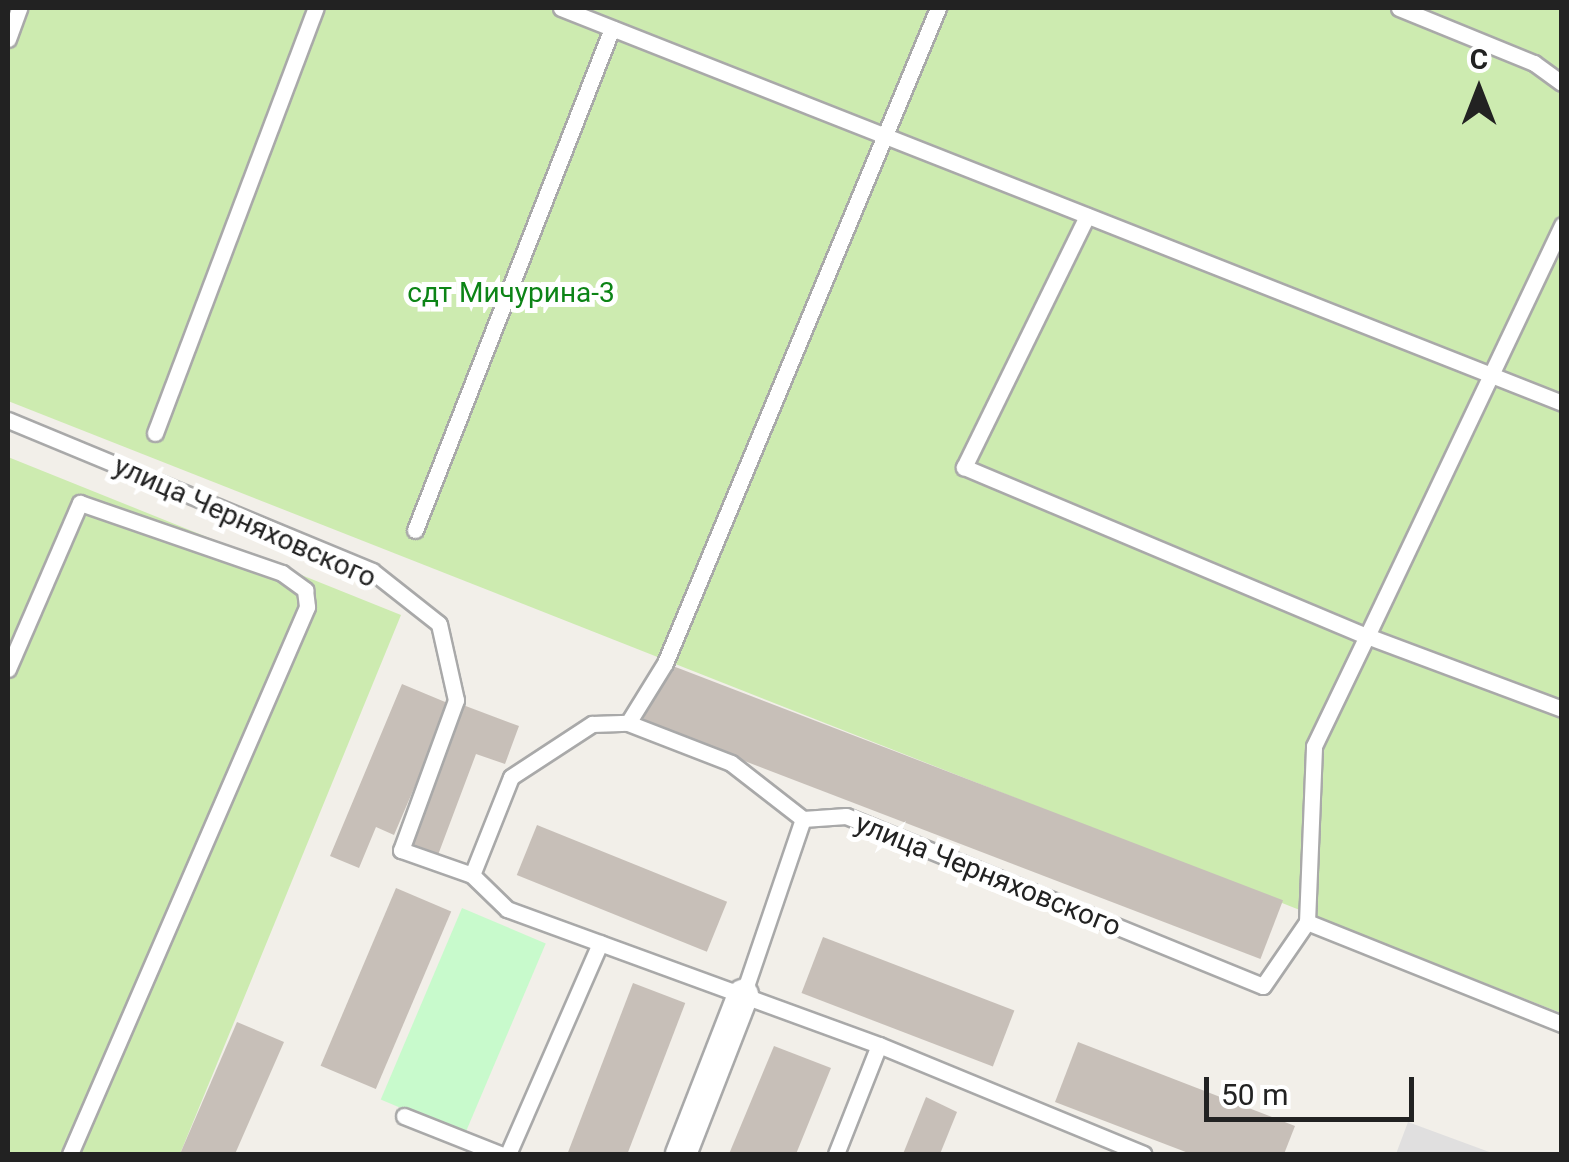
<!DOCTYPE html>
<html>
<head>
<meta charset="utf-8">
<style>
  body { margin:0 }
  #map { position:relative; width:1569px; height:1162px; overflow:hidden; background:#f2efe9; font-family:Roboto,sans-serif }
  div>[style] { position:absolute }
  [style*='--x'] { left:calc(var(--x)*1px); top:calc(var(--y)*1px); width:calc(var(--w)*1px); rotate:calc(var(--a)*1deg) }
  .residential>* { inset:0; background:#e0dfdf }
  .grass>* { inset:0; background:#cdebb0 }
  .park>* { inset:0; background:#c8facc; transform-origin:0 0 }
  .building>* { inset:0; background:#c7bfb8; transform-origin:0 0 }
  .roads { filter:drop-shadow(2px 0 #a9a9a9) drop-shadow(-2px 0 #a9a9a9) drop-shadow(0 2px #a9a9a9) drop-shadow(0 -2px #a9a9a9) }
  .lane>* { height:15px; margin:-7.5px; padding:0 7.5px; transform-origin:7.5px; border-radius:7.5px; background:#fff }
  .street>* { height:30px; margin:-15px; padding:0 15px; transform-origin:15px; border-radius:15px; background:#fff }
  span { translate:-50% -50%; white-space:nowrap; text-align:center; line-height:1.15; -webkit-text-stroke:10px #fff; paint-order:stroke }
  .park-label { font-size:28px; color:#0c8416 }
  .street-label { font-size:28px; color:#222 }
  .frame { position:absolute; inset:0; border:10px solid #222; pointer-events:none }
  .north { position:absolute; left:1429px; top:40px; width:100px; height:100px; -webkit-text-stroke:8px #fff; paint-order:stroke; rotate:0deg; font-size:28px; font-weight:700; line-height:40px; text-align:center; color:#222 }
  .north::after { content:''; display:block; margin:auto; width:35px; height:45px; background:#222; clip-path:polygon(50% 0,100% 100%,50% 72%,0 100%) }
  .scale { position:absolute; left:1204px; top:1077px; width:210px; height:45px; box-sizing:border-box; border:5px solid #222; border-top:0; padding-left:12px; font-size:30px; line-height:35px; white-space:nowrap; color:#222; -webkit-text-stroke:8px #fff; paint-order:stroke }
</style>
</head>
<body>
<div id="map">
  <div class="residential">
    <div style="clip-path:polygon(1408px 1122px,1492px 1153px,1493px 1154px,1396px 1154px)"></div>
  </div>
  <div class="grass">
    <div style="clip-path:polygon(8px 8px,1561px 8px,1561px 1013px,8px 401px)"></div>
    <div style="clip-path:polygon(8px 457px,401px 615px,180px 1154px,8px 1154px)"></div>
  </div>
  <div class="park">
    <div style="left:462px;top:908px;width:91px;height:208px;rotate:23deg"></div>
  </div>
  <div class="building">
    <div style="left:665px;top:663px;width:662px;height:63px;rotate:21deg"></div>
    <div style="clip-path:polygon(402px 684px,450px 704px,394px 835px,376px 827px,359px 868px,330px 856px)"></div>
    <div style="clip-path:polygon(463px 705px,519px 726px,505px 764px,476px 754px,438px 855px,411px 845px)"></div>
    <div style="left:537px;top:825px;width:205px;height:54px;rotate:22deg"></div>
    <div style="left:396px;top:888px;width:60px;height:193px;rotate:23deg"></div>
    <div style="left:823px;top:937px;width:205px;height:60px;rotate:21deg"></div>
    <div style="left:633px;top:983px;width:56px;height:184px;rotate:21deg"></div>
    <div style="clip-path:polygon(237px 1022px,284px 1042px,235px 1154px,180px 1154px)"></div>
    <div style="clip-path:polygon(1078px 1042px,1295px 1126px,1284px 1154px,1191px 1154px,1055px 1102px)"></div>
    <div style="clip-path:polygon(774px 1046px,831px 1068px,796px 1154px,729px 1154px)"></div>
    <div style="clip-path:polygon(926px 1097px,957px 1112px,940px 1154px,903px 1154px)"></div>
  </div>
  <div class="roads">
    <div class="lane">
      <div style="--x:561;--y:8;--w:1076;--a:21.53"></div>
      <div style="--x:1399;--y:8;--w:146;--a:22.2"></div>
      <div style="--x:1534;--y:63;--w:34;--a:36"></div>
      <div style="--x:8;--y:39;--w:33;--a:-70"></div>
      <div style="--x:1087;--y:216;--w:280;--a:116.1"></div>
      <div style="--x:964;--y:467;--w:437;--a:22.8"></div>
      <div style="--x:1367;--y:636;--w:455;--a:-64.6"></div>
      <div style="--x:8;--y:420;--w:394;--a:22.5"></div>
      <div style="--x:372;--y:571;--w:85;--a:38.3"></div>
      <div style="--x:439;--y:624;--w:78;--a:77.4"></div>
      <div style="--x:456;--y:700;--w:160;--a:110.1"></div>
      <div style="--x:401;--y:850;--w:75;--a:19.4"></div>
      <div style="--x:472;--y:875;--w:105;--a:-68.3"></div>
      <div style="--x:511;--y:777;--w:97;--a:-33.2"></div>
      <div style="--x:592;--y:724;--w:36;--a:-2"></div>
      <div style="--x:628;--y:723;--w:110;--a:21.2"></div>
      <div style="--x:731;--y:763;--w:91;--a:37.9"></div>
      <div style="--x:803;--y:819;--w:43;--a:-4"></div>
      <div style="--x:846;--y:816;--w:450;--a:22.2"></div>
      <div style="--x:1263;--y:986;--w:78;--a:-55.5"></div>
      <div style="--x:1307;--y:922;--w:275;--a:21.8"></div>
      <div style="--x:155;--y:433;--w:454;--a:-69.3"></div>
      <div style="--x:415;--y:530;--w:539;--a:-68.57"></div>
      <div style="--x:8;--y:669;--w:181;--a:-66.6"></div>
      <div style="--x:80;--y:503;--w:214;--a:19.1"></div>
      <div style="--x:282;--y:573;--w:29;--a:36"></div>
      <div style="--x:305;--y:590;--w:17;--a:83"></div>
      <div style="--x:307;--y:607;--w:596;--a:113.43"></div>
      <div style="--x:628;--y:723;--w:70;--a:-58.3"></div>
      <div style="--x:665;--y:663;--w:710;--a:-67.37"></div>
      <div style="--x:472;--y:875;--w:49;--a:44.2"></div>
      <div style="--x:507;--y:909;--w:396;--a:20.1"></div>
      <div style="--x:879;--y:1045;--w:286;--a:22.4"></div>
      <div style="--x:1307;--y:922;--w:176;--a:-87.7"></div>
      <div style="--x:1314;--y:746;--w:122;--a:-64.3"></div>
      <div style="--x:1367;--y:636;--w:208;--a:20.5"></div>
      <div style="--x:743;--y:995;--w:186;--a:-71.2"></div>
      <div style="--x:404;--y:1116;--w:103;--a:21.6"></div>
      <div style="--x:508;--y:1154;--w:230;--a:-66.4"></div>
      <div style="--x:836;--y:1154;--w:117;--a:-68.5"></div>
    </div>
    <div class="street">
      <div style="--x:681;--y:1154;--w:171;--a:-68.7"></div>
    </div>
  </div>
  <div class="park-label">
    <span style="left:511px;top:293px">сдт Мичурина-3</span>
  </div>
  <div class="street-label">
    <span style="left:245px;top:522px;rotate:24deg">улица Черняховского</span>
    <span style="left:988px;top:875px;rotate:22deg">улица Черняховского</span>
  </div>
  <div class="frame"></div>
  <div class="north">С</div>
  <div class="scale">50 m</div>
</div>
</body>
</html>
